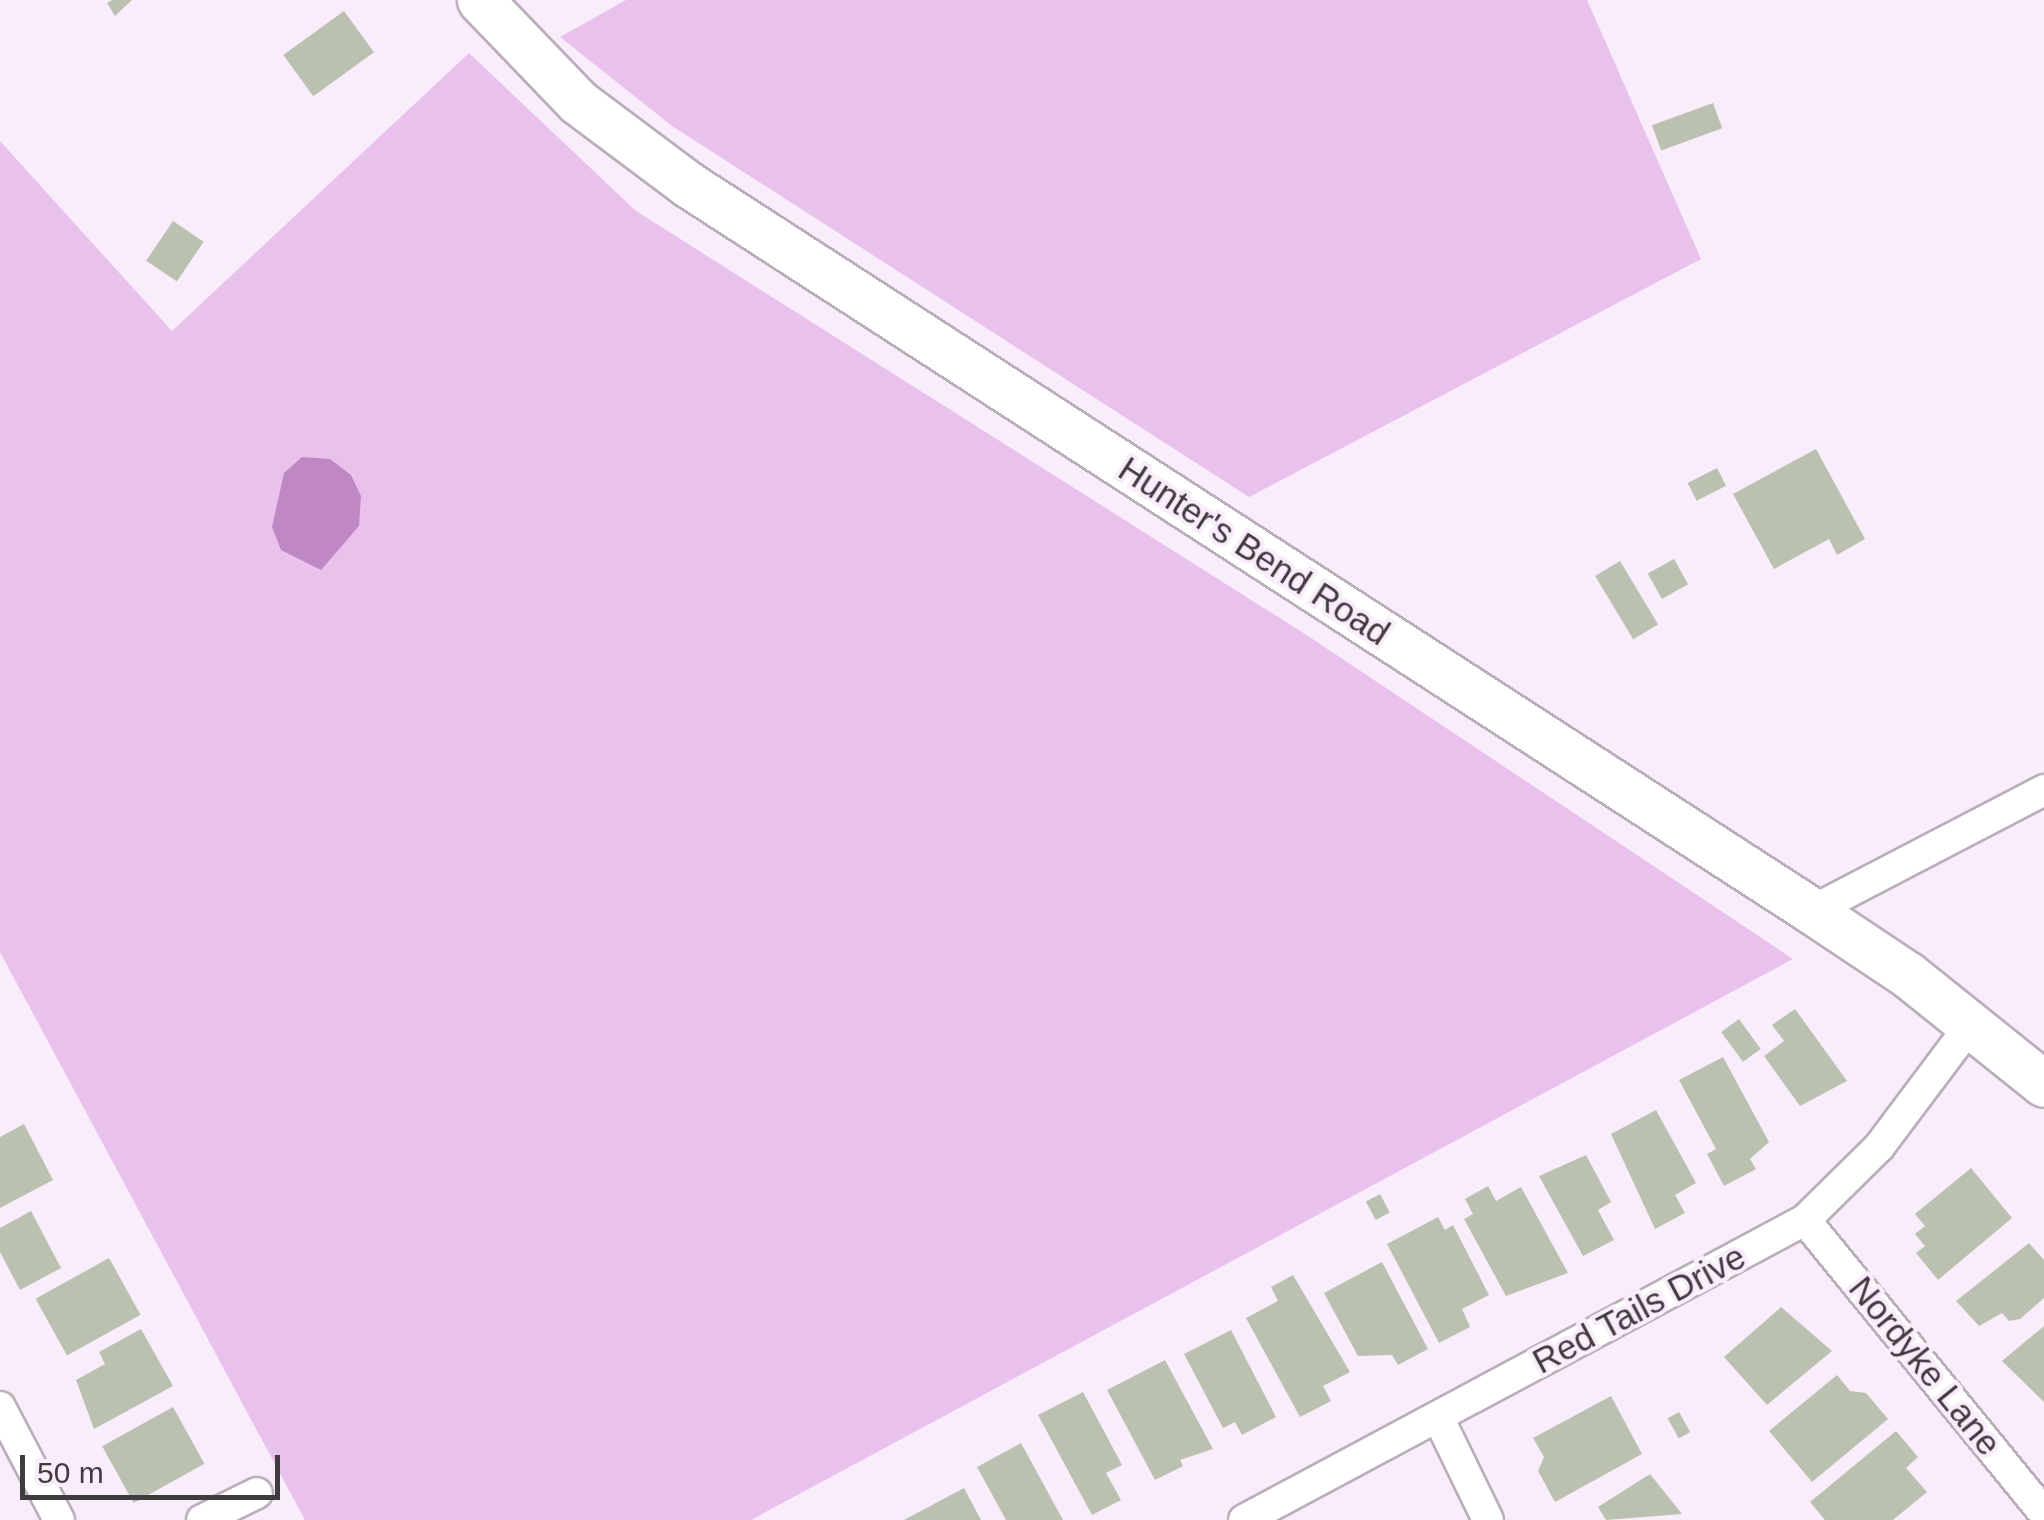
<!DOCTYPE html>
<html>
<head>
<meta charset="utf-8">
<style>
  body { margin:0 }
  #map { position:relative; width:2044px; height:1520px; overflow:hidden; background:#faedfb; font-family:Arial,sans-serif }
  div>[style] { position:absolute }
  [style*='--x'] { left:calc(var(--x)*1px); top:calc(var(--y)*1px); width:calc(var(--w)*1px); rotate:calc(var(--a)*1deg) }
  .green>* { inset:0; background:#e9c1ed }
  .water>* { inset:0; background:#bf88c4 }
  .building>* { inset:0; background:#bac1b0; transform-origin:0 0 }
  .roads { filter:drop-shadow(2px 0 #baaebb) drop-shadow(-2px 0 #baaebb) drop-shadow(0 2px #baaebb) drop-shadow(0 -2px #baaebb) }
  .street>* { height:30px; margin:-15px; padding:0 15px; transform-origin:15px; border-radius:15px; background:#fff }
  .secondary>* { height:45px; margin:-22.5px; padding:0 22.5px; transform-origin:22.5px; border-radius:22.5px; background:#fff }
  span { translate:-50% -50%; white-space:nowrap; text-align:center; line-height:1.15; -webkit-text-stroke:8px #faedfb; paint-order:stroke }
  .street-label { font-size:35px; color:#403b40 }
  .scale { position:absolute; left:20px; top:1455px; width:260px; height:45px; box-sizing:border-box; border:5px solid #403b40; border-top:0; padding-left:12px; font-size:30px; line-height:35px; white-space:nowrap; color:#403b40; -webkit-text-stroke:8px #faedfb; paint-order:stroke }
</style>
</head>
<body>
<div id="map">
  <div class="green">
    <div style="clip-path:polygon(626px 0,1587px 0,1701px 259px,1249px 497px,672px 126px,560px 37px)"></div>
    <div style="clip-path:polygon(469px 53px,636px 211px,1305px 634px,1793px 959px,751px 1520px,305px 1520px,0 952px,0 141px,172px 331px)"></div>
  </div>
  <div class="water">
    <div style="clip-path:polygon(302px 457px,330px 459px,351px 475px,361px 496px,359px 526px,321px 570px,281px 550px,272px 527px,284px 473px)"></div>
  </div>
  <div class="building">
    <div style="clip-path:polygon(132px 0,115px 16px,107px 3px,112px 0)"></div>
    <div style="left:344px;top:11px;width:51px;height:75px;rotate:54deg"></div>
    <div style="left:1713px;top:103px;width:27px;height:65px;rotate:70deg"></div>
    <div style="left:173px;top:221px;width:37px;height:48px;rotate:34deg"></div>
    <div style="clip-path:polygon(1816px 449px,1865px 539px,1837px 555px,1829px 539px,1774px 569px,1733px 494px)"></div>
    <div style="left:1717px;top:468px;width:20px;height:33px;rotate:63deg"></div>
    <div style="left:1674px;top:559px;width:29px;height:30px;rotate:61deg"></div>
    <div style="left:1620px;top:561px;width:74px;height:29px;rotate:59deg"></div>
    <div style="clip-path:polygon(1795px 1009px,1847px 1081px,1800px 1106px,1764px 1056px,1784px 1041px,1772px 1025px)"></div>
    <div style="left:1739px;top:1019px;width:37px;height:22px;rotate:54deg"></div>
    <div style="clip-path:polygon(1723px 1057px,1769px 1142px,1750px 1159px,1756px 1169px,1724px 1186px,1707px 1154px,1716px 1149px,1679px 1080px)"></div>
    <div style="clip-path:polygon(1656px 1110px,1696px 1183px,1675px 1195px,1685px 1213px,1655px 1229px,1611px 1134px)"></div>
    <div style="clip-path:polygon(24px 1124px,53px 1180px,0 1208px,0 1137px)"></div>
    <div style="clip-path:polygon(1586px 1155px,1611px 1202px,1598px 1210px,1614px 1240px,1583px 1256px,1539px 1176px)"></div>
    <div style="clip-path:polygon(1971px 1168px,2012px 1218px,1938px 1280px,1916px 1253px,1925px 1246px,1915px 1234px,1925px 1226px,1915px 1214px)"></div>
    <div style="clip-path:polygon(1488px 1186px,1496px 1201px,1521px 1187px,1568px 1273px,1506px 1296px,1464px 1219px,1473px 1214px,1465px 1199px)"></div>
    <div style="left:1380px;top:1194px;width:21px;height:16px;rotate:62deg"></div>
    <div style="clip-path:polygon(31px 1211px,61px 1268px,20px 1290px,0 1252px,0 1228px)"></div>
    <div style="clip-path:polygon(1438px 1217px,1445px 1230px,1453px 1225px,1489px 1295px,1462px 1309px,1470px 1327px,1439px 1343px,1387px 1244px)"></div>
    <div style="clip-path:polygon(2029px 1243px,2044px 1260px,2044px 1298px,2020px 1319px,2009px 1321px,2002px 1313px,1979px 1326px,1956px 1301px)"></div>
    <div style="left:109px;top:1258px;width:65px;height:84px;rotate:61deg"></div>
    <div style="clip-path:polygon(1382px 1262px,1428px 1349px,1398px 1365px,1392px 1355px,1358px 1356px,1324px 1293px)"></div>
    <div style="clip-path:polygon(1293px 1275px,1350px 1372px,1323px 1386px,1331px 1401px,1300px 1417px,1246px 1318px,1278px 1301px,1271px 1287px)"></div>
    <div style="clip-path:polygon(1781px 1307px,1832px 1351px,1767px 1405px,1724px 1357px)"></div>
    <div style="clip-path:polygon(2044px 1326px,2044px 1402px,2002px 1361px)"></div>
    <div style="clip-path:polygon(141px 1329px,173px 1386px,94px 1429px,76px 1380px,105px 1364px,99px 1352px)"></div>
    <div style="clip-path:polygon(1231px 1330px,1276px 1417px,1242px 1435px,1235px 1422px,1223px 1428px,1184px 1354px)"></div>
    <div style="clip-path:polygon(1165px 1360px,1213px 1449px,1180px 1460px,1183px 1466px,1155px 1480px,1107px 1390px)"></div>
    <div style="clip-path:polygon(1837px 1375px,1850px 1391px,1866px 1393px,1888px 1419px,1812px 1482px,1769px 1431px)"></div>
    <div style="clip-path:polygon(1083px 1392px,1122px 1465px,1106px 1473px,1121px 1500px,1092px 1515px,1038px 1415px)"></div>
    <div style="clip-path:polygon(1611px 1396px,1642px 1454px,1555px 1502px,1538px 1471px,1544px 1457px,1533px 1438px)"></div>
    <div style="left:173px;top:1407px;width:65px;height:81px;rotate:61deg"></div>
    <div style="left:1679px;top:1412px;width:23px;height:13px;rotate:61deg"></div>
    <div style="clip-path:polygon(1896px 1431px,1918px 1457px,1906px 1468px,1927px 1492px,1893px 1520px,1825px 1520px,1810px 1502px)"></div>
    <div style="clip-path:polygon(1021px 1443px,1063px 1520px,1006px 1520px,977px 1467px)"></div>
    <div style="clip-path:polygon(1650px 1474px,1682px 1514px,1606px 1520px,1598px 1507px)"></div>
    <div style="clip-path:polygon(964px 1488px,981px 1520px,904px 1520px)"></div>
  </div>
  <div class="roads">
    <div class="street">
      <div style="--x:1812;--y:911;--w:262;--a:-27.5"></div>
      <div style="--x:1805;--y:1220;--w:378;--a:50.8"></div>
      <div style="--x:0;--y:1407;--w:127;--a:62.4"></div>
      <div style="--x:1438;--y:1417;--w:114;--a:64.1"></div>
      <div style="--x:202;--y:1520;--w:61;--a:-26.1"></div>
      <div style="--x:1244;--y:1520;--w:636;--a:-28.14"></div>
      <div style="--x:1805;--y:1220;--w:104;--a:-44.6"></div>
      <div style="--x:1879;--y:1147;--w:155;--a:-53.1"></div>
    </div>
    <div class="secondary">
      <div style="--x:480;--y:0;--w:141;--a:46.1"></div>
      <div style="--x:578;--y:102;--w:139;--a:36.8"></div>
      <div style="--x:689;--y:185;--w:1337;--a:32.88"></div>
      <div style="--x:1812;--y:911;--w:115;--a:33.7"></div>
      <div style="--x:1908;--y:975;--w:174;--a:38.7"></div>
    </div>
  </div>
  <div class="street-label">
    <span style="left:1254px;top:551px;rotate:33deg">Hunter's Bend Road</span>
    <span style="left:1639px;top:1309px;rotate:-28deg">Red Tails Drive</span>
    <span style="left:1925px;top:1366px;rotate:51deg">Nordyke Lane</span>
  </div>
  <div class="scale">50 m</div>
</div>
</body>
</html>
